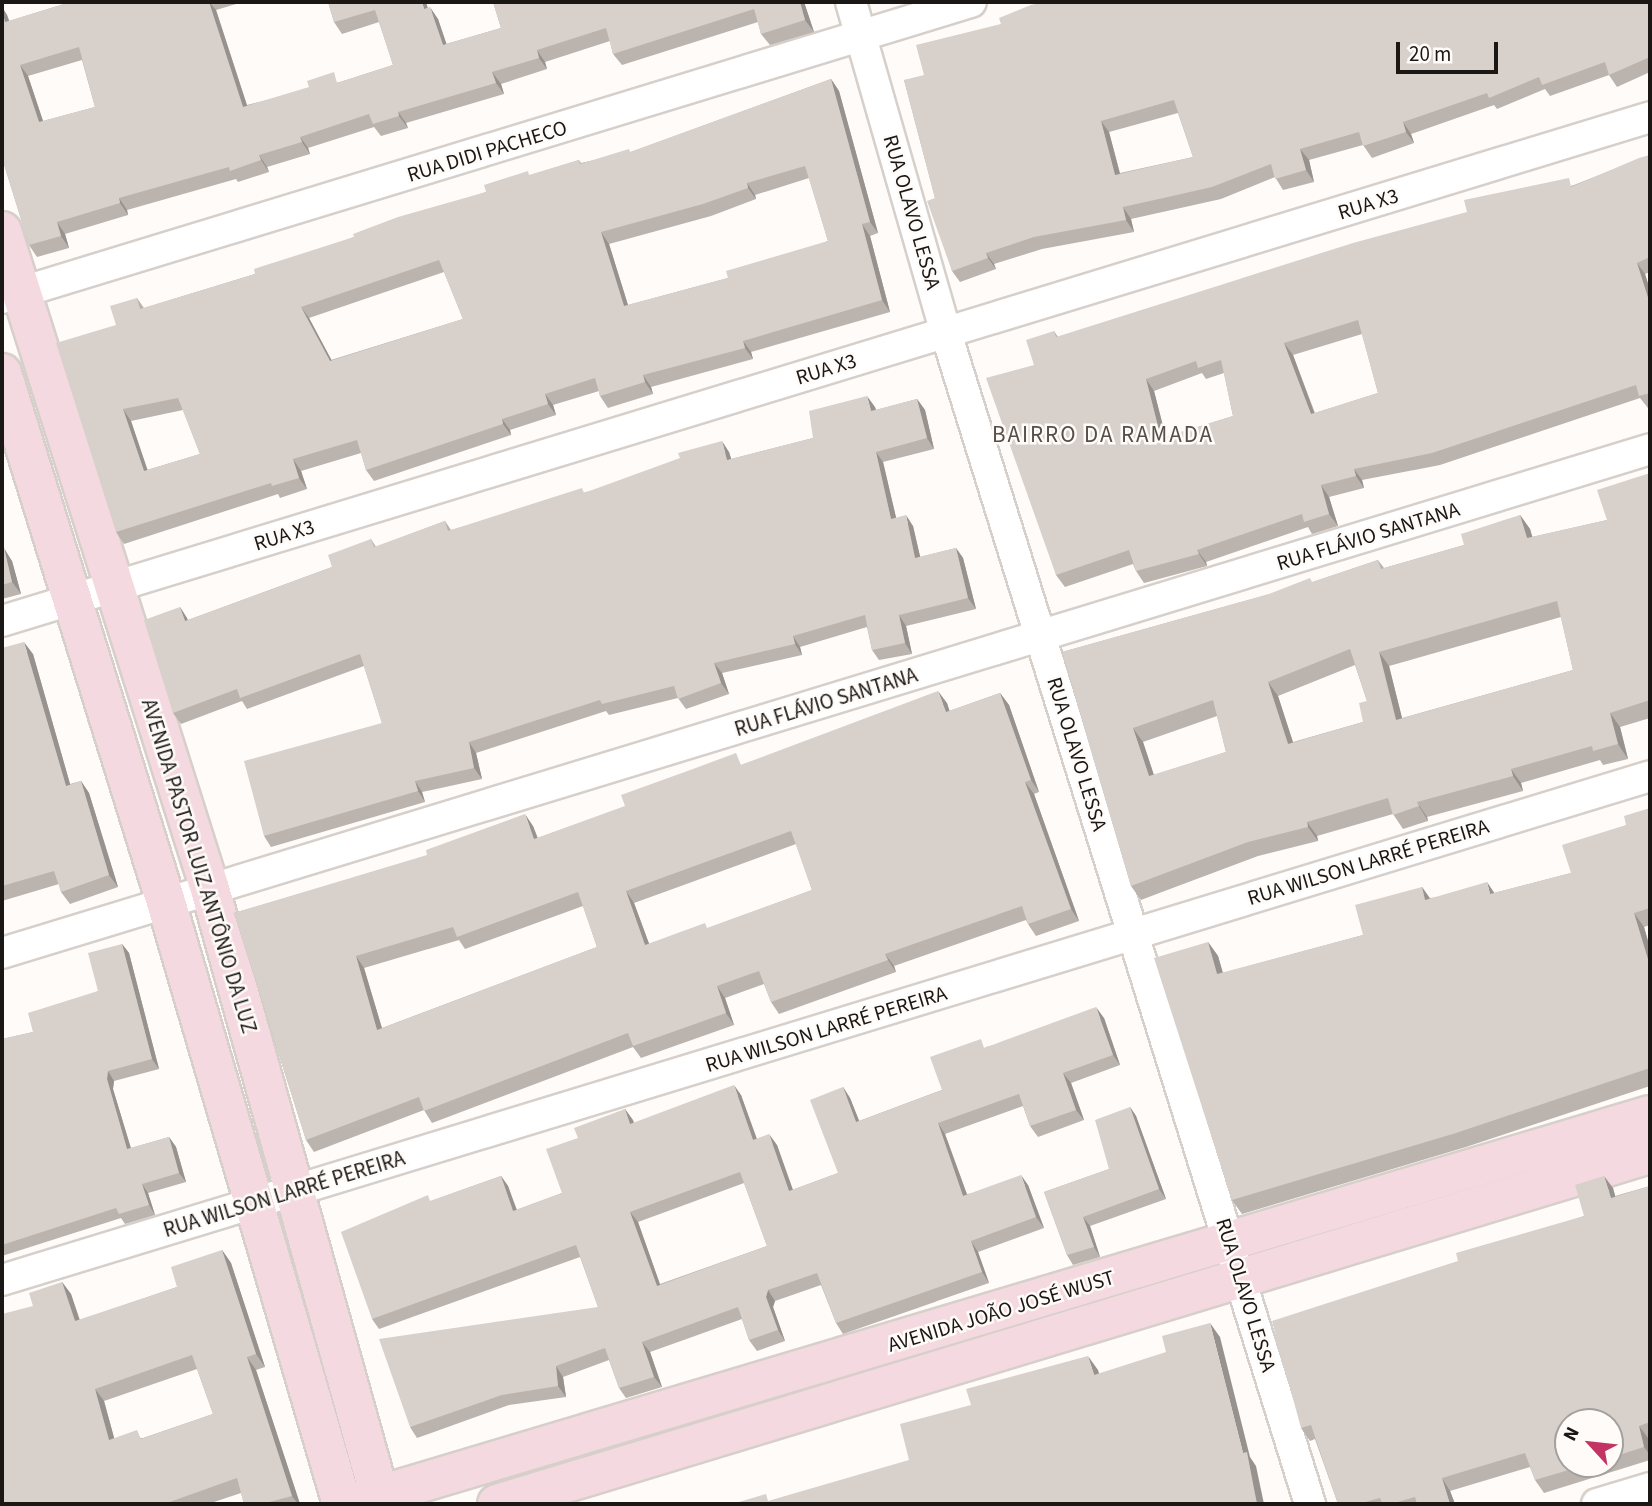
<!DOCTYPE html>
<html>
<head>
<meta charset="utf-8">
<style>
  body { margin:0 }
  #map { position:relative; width:1652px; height:1506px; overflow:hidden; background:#fefbf8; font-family:"Source Sans 3",sans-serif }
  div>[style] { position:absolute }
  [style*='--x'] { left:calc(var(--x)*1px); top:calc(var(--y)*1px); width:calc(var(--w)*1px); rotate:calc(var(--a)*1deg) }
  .roads { filter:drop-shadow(2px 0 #d7cfc9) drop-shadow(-2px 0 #d7cfc9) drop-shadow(0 2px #d7cfc9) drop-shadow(0 -2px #d7cfc9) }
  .street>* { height:30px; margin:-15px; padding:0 15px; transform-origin:15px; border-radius:15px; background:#fff }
  .secondary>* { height:38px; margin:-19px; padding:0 19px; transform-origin:19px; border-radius:19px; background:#f4d9e0 }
  .wall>* { inset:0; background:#bab3ae }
  .shaded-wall>* { inset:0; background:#97928d }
  .building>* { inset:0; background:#d8d0ca }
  span { translate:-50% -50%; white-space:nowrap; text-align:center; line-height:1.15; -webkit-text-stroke:5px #fefbf8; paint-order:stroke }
  .street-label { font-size:21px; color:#1a1715 }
  .neighbourhood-label { font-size:23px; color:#554e49; letter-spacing:2px }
  .frame { position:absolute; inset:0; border:4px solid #1a1715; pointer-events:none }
  .north { position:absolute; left:1554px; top:1408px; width:70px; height:70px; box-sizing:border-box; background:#fefbf8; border:2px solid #a3a09d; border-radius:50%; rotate:297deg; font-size:19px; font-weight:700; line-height:28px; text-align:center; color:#1a1715 }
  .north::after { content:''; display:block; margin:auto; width:24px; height:32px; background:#c13464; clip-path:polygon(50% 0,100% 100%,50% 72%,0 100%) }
  .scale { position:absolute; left:1396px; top:42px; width:102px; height:32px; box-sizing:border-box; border:4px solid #1a1715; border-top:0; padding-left:9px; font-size:21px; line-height:24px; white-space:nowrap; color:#1a1715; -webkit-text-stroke:5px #fefbf8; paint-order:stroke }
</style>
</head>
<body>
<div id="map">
  <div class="roads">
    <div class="street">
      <div style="--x:851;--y:2;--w:344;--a:74"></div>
      <div style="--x:946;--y:333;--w:1226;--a:72.73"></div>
      <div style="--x:2;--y:298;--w:1013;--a:-16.99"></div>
      <div style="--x:2;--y:621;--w:1723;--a:-17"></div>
      <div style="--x:2;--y:953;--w:1723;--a:-17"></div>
      <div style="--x:2;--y:1280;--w:1723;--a:-17"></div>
      <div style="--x:1597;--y:1504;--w:55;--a:-16.8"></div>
    </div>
    <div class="secondary">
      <div style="--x:2;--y:231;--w:690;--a:72.46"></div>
      <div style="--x:210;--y:889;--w:639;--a:74.38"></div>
      <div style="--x:2;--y:373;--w:554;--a:72.78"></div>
      <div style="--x:166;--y:902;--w:627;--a:73.7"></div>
      <div style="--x:350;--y:1504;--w:1357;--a:-16.66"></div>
      <div style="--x:497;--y:1504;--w:1205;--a:-16.89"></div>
    </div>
  </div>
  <div class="wall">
    <div style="clip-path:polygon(evenodd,63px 2px,243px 2px,216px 10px,247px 105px,340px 82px,393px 65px,379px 22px,342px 34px,334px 22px,328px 2px,428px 8px,438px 19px,446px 44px,501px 28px,493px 2px,804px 2px,814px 32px,770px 45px,761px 34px,758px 22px,622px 65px,613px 54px,610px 41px,545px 62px,547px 69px,501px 84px,504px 94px,406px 123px,408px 128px,381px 136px,374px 127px,308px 148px,310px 154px,267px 167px,269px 172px,238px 182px,236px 179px,127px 210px,128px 215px,65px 234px,69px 248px,37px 257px,29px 245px,2px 158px,2px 7px,7px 15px,9px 21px,64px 4px,63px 2px,82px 60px,95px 107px,43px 121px,28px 76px,82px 60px)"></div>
    <div style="clip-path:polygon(evenodd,1650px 2px,1650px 72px,1617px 87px,1609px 75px,1550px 96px,1545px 89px,1497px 109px,1494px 105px,1411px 134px,1414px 143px,1372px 158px,1363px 145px,1309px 160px,1314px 182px,1283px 190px,1275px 177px,1221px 199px,1131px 219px,1134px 232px,1042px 249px,994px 264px,996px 269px,960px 282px,952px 271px,935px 198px,904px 80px,1650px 2px,1178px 113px,1193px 157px,1120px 173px,1109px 132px,1178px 113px)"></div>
    <div style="clip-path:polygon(evenodd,831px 79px,839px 91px,878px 233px,870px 236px,890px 312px,751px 352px,753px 359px,651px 387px,653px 394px,608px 408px,600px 396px,599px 391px,553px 405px,556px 415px,510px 430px,511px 435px,374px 481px,366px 470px,361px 453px,301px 471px,307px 489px,280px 498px,278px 494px,124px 544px,116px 532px,116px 325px,137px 298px,144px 308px,255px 274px,354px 237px,486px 192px,531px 175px,579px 160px,581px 163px,631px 152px,831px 79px,809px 178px,828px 241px,728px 278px,628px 305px,609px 244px,711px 216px,756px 199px,755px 195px,809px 178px,831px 79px,444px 272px,463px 319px,331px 360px,309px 318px,444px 272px,831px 79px,183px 410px,200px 454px,147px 470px,131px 421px,183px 410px)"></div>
    <div style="clip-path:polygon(evenodd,1650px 155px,1650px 272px,1645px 274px,1650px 290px,1650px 407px,1648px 408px,1640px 398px,1440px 465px,1362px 480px,1364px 488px,1329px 497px,1338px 526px,1312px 534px,1308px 527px,1206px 562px,1207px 566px,1144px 583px,1136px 571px,1133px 564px,1065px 587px,1056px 575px,1034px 365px,1054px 331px,1058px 337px,1574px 185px,1650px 155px,1362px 334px,1378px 393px,1315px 413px,1293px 355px,1362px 334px,1650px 155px,1202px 373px,1206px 379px,1224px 373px,1233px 416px,1166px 437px,1154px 391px,1202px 373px)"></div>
    <div style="clip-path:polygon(917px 399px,925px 410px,934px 449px,883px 462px,896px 518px,913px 526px,920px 557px,956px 548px,963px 558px,976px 609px,906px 626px,912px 654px,879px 660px,872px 650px,867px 627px,800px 647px,802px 655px,722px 673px,729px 694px,686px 709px,678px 698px,609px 715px,606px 711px,476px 753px,482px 779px,422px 792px,425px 802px,271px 847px,264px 836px,382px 723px,364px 666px,247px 709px,242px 701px,181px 724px,173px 713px,180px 607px,188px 620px,332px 567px,371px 539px,376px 547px,445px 521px,451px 530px,729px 452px,731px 459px,813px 438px,875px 407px,876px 410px)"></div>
    <div style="clip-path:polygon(evenodd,1650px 473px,1650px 718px,1620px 727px,1628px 759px,1603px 765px,1600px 760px,1521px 783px,1523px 791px,1427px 817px,1428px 821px,1403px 829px,1393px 814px,1317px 836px,1318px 841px,1258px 856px,1141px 900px,1131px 886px,1062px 652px,1313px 582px,1378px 560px,1384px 568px,1464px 545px,1520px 515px,1530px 529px,1532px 537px,1607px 520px,1650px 473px,1561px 617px,1573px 670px,1402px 718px,1389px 666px,1561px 617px,1650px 473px,1355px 665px,1367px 701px,1363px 722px,1293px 742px,1278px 696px,1355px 665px,1650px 473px,1217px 716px,1226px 752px,1154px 775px,1143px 742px,1217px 716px)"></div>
    <div style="clip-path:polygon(2px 549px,12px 561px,21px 594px,2px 599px)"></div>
    <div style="clip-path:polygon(2px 648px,33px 654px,70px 784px,81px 781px,89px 793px,118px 887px,70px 904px,61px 892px,59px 884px,2px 901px)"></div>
    <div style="clip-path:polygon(evenodd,1000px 693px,1009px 705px,1039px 792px,1034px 794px,1079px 921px,1036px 936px,1028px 924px,1026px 920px,894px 966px,896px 972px,779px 1014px,771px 1002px,764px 984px,725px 998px,734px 1025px,641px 1058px,633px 1047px,432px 1123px,424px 1110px,314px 1152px,306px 1140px,234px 913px,533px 826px,538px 838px,744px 764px,947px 703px,949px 711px,1000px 693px,796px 844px,812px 890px,709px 928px,649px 944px,634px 903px,796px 844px,1000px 693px,583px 906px,597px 947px,382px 1028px,364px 968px,459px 940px,465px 949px,583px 906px)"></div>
    <div style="clip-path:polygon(1650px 808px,1650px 925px,1644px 927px,1650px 948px,1650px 1086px,1466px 1147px,1242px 1214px,1232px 1200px,1208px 942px,1218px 956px,1223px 973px,1363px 935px,1422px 887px,1430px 898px,1494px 893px,1571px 873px,1626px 825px)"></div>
    <div style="clip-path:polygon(122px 944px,129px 953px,159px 1069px,114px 1081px,113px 1089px,131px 1148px,169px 1137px,176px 1147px,186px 1182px,148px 1193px,155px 1215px,125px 1224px,121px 1218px,2px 1256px,2px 1039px,33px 1032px,98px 991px)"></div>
    <div style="clip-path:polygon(evenodd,1104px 1018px,1120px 1065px,1071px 1083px,1084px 1120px,1038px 1137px,1030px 1126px,1023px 1106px,945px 1134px,967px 1194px,1028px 1185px,1044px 1228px,978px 1252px,989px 1283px,843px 1334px,836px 1323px,821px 1285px,775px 1301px,773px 1307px,785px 1341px,757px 1351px,749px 1340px,742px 1319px,650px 1352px,662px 1387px,626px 1398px,619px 1388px,609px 1360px,563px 1377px,566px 1397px,509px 1405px,417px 1438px,410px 1427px,598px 1307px,580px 1257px,379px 1329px,372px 1319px,431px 1201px,501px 1176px,508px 1186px,516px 1210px,562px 1193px,578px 1138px,625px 1109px,634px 1123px,741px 1095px,756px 1139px,777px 1145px,792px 1190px,838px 1173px,843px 1087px,850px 1098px,859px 1121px,942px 1090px,986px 1047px,1104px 1018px,744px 1183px,767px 1246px,660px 1284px,638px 1222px,744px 1183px)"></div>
    <div style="clip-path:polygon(1130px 1107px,1136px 1116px,1166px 1199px,1090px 1226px,1100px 1257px,1073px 1265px,1067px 1255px,1044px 1192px,1109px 1169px)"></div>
    <div style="clip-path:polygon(evenodd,1650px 1186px,1650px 1438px,1648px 1438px,1650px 1448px,1650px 1460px,1544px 1493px,1535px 1480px,1530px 1467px,1450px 1491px,1455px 1504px,1338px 1504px,1315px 1439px,1310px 1441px,1301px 1428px,1458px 1261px,1584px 1216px,1613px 1188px,1615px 1196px,1650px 1186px,1610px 1422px,1610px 1464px,1568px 1464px,1610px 1422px)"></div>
    <div style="clip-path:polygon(evenodd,222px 1250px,231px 1263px,265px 1367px,256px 1370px,300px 1504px,244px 1504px,241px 1493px,208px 1504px,2px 1504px,33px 1306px,62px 1282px,71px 1294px,80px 1320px,177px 1287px,222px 1250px,197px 1369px,213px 1414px,143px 1438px,114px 1438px,104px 1401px,197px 1369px)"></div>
  </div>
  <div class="shaded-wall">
    <div style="clip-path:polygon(209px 2px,216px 10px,251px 118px,243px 107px)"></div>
    <div style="clip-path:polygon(422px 2px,426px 2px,432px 21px,424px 9px)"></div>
    <div style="clip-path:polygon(800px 2px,804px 2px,814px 32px,805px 20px)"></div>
    <div style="clip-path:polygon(2px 7px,7px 15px,14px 34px,5px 22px,2px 11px)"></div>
    <div style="clip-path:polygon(430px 7px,438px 19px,451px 57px,443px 45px)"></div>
    <div style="clip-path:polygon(537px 50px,545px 62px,547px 69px,539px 58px)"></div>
    <div style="clip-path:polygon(20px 65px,28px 76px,47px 133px,39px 122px)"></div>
    <div style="clip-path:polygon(492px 72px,501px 84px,504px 94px,496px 83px)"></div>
    <div style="clip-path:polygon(831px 79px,839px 91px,878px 233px,870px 222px)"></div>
    <div style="clip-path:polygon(398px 112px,406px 123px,408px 128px,399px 116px)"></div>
    <div style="clip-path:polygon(1101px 121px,1109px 132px,1123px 186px,1115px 175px)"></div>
    <div style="clip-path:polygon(1403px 122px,1411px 134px,1414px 143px,1406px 132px)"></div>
    <div style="clip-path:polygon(300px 137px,308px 148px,310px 154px,302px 142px)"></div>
    <div style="clip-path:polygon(1300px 149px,1309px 160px,1314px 182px,1306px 170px)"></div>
    <div style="clip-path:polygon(259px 155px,267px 167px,269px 172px,261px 160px)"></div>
    <div style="clip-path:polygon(747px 183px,755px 195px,756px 199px,748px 188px)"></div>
    <div style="clip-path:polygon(119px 198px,127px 210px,128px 215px,120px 203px)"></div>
    <div style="clip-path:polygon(1123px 207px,1131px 219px,1134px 232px,1126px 220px)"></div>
    <div style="clip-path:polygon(57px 222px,65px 234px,69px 248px,61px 236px)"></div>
    <div style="clip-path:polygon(862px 224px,870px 236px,890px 312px,882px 300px)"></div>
    <div style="clip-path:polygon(601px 232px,609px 244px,632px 318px,624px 306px)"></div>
    <div style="clip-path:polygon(986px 253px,994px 264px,996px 269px,988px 258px)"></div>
    <div style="clip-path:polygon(1637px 263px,1645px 274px,1650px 290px,1650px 304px)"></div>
    <div style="clip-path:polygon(301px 307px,309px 318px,338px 372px,330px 361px)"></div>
    <div style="clip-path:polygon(743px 341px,751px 352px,753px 359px,745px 348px)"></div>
    <div style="clip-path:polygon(1284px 343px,1293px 355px,1319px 426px,1311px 414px)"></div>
    <div style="clip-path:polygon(643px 375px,651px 387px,653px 394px,645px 382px)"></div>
    <div style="clip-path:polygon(1146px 379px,1154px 391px,1169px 450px,1161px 438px)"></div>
    <div style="clip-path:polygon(545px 394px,553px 405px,556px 415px,548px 404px)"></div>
    <div style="clip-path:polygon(867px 396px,875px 407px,879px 422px,871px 411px)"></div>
    <div style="clip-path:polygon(917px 399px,925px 410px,934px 449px,927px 438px)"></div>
    <div style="clip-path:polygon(123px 409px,131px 421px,152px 483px,144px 471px)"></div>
    <div style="clip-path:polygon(502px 419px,510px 430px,511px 435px,503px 424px)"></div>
    <div style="clip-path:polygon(722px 441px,729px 452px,735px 471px,727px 460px)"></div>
    <div style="clip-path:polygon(876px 452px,883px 462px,899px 530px,891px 519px)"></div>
    <div style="clip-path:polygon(293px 459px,301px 471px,307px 489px,299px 478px)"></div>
    <div style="clip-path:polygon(1354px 469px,1362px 480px,1364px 488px,1356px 476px)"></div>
    <div style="clip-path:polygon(1321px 485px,1329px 497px,1338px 526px,1329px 514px)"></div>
    <div style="clip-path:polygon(906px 515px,913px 526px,923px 569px,915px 558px)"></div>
    <div style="clip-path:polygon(1520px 515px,1530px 529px,1537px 552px,1527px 538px)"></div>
    <div style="clip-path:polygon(4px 548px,12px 561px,21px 594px,12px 582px)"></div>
    <div style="clip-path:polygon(956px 548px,963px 558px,976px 609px,968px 598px)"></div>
    <div style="clip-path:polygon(1197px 550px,1206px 562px,1207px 566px,1199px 554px)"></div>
    <div style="clip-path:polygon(180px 607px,187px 618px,192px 632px,185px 621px)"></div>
    <div style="clip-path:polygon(899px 615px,906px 626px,912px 654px,905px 643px)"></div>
    <div style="clip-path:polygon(793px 636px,800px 647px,802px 655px,795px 644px)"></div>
    <div style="clip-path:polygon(24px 642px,33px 654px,74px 798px,66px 786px)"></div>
    <div style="clip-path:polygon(1379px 652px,1389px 666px,1406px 734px,1396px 720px)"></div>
    <div style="clip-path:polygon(714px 663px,722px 673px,729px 694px,721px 683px)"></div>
    <div style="clip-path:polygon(1268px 682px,1278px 696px,1298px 758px,1288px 744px)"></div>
    <div style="clip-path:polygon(938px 691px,947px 703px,954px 724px,946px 712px)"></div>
    <div style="clip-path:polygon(1000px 693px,1009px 705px,1039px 792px,1031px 780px)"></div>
    <div style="clip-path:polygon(1610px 713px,1620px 727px,1628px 759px,1618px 744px)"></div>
    <div style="clip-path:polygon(1133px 728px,1143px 742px,1159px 791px,1149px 776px)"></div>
    <div style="clip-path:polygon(469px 742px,476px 753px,482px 779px,474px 768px)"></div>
    <div style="clip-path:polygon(1511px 769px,1521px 783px,1523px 791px,1513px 776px)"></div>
    <div style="clip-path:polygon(81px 781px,89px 793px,118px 887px,109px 875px)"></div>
    <div style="clip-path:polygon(415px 781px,422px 792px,425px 802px,418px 791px)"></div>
    <div style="clip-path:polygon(1025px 782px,1034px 794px,1079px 921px,1071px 909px)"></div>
    <div style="clip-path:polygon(1417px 802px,1427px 817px,1428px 821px,1419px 806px)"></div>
    <div style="clip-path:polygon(525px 814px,533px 826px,542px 851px,534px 839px)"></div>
    <div style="clip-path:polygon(1307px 822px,1317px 836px,1318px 841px,1308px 827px)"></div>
    <div style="clip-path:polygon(1487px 882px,1497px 897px,1490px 894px)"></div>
    <div style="clip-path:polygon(1422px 887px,1432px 902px,1425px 900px)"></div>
    <div style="clip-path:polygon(626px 891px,634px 903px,654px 957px,645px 945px)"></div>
    <div style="clip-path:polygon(1634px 913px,1644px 927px,1650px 948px,1650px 966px)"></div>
    <div style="clip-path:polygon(1208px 942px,1218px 956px,1227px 988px,1217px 974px)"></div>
    <div style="clip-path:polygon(122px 944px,129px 953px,159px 1069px,152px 1059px)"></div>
    <div style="clip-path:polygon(885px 954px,894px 966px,896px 972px,888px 960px)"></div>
    <div style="clip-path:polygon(356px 956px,364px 968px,386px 1042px,377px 1030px)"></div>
    <div style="clip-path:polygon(717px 986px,725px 998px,734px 1025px,726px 1013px)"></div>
    <div style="clip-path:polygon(1096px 1007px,1104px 1018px,1120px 1065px,1113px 1055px)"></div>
    <div style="clip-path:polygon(108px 1071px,114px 1081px,113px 1089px,134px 1159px,127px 1149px,107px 1079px)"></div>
    <div style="clip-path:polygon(1063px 1073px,1071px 1083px,1084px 1120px,1076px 1110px)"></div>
    <div style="clip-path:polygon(734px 1085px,741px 1095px,761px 1150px,753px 1140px)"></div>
    <div style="clip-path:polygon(843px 1087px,850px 1098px,864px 1133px,856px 1122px)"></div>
    <div style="clip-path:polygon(1130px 1107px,1136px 1116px,1166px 1199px,1159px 1189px)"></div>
    <div style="clip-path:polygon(625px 1109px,633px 1120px,638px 1135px,630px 1124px)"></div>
    <div style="clip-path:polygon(938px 1123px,945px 1134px,971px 1206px,963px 1196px)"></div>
    <div style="clip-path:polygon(769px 1134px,777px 1145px,797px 1201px,789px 1191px)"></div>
    <div style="clip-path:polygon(169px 1137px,176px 1147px,186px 1182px,179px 1173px)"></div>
    <div style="clip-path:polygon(1021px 1175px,1028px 1185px,1044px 1228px,1036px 1217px)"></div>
    <div style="clip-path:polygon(501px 1176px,508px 1186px,521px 1221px,513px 1211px)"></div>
    <div style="clip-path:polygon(1604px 1176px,1613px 1188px,1619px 1210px,1611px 1198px)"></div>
    <div style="clip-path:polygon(142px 1184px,148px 1193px,155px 1215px,149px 1205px)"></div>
    <div style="clip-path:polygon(630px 1212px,638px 1222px,664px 1296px,657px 1286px)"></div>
    <div style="clip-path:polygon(1083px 1217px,1090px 1226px,1100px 1257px,1094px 1247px)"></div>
    <div style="clip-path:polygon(971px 1241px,978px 1252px,989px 1283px,982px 1272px)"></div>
    <div style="clip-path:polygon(222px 1250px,231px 1263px,265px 1367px,256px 1354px)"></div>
    <div style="clip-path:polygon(62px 1282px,71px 1294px,84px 1334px,75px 1321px)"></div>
    <div style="clip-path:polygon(768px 1290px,775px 1301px,773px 1307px,785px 1341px,778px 1330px,766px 1297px)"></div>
    <div style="clip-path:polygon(1210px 1323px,1220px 1337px,1250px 1457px,1256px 1466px,1264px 1504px,1257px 1504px,1243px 1453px)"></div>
    <div style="clip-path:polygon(642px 1342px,650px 1352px,662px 1387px,654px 1377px)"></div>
    <div style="clip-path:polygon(1088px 1356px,1098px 1370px,1104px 1389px,1094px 1375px)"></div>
    <div style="clip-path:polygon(247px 1357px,256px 1370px,300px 1504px,298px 1504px,292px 1496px)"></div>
    <div style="clip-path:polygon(556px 1366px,563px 1377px,566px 1397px,558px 1386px)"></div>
    <div style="clip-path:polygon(95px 1389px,104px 1401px,118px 1452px,109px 1440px)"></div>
    <div style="clip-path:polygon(1639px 1426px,1648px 1438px,1650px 1448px,1650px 1455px,1644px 1447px)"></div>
    <div style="clip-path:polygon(1442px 1478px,1450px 1491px,1455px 1504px,1450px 1504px)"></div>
  </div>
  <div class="building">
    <div style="clip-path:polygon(evenodd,63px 2px,209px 2px,243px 107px,309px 87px,307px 81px,334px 72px,337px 83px,393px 65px,375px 10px,334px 22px,328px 2px,422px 2px,424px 9px,430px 7px,443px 45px,501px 28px,493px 2px,800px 2px,805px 20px,761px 34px,754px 9px,613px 54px,606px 28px,537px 50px,539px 58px,492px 72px,496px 83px,398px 112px,399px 116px,373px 124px,369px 114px,300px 137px,302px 142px,259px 155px,261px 160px,230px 171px,229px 167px,119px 198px,120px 203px,57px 222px,61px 236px,29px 245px,2px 158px,2px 11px,5px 22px,64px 4px,63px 2px,79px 47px,95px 107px,39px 122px,20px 65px,79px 47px)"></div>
    <div style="clip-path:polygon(evenodd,1044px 2px,1650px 2px,1650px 57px,1609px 75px,1605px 62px,1542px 85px,1539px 77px,1489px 98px,1487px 93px,1403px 122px,1406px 132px,1363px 146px,1359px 132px,1300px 149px,1306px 170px,1275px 179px,1271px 164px,1212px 187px,1123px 207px,1126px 220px,1034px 237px,986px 253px,988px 258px,952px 271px,927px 201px,935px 198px,904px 80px,924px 75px,916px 45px,1001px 24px,999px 18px,1031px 5px,1044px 2px,1174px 100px,1193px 157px,1115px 175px,1101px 121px,1174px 100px)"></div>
    <div style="clip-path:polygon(evenodd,831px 79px,870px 222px,862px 224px,882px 300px,743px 341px,745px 348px,643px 375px,645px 382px,600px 396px,595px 378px,545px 394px,548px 404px,502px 419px,503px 424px,366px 470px,357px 440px,293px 459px,299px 478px,272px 486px,271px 483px,116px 532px,56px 343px,116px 325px,110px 306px,137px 298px,140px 309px,255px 274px,254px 269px,354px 237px,353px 234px,398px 217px,486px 192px,484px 185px,528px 171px,529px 175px,579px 160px,580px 164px,629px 149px,630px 152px,831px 79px,805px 166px,828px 241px,726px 271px,728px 278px,624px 306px,601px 232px,703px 204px,748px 188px,747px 183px,805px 166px,831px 79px,439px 260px,463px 319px,330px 361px,301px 307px,439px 260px,831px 79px,178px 398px,200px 454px,144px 471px,123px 409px,178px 398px)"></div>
    <div style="clip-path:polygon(evenodd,1650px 155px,1650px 257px,1637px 263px,1650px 304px,1650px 393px,1639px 396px,1636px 385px,1432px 453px,1354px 469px,1356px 476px,1321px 485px,1329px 514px,1304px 522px,1302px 514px,1197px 550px,1199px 554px,1136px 571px,1129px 550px,1056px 575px,986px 378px,1034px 365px,1026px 340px,1054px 331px,1056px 337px,1353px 243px,1467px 212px,1464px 200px,1569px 178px,1571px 187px,1639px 158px,1650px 155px,1358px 320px,1378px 393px,1311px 414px,1284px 343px,1358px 320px,1650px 155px,1221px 360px,1233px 416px,1161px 438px,1146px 379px,1196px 361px,1198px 368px,1221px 360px)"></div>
    <div style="clip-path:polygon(867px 396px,871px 411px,917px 399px,927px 438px,876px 452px,891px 519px,906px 515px,915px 558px,956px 548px,968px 598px,899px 615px,905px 643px,872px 650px,865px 615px,793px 636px,795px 644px,714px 663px,721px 683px,678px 699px,674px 686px,602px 704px,600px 700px,469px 742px,474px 768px,415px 781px,418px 791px,264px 836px,244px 761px,382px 723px,360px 654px,240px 698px,237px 689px,173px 713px,144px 620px,180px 607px,185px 621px,332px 567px,328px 555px,371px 539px,374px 547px,445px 521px,448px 531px,582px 488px,584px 493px,680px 458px,678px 453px,722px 441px,727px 460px,813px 438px,809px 411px)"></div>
    <div style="clip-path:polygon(evenodd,1650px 473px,1650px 700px,1610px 713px,1618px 744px,1593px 751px,1592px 746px,1511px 769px,1513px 776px,1417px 802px,1419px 806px,1393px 815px,1388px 798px,1307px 822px,1308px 827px,1248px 842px,1131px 886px,1062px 652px,1269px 594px,1310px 578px,1312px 582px,1378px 560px,1381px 569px,1464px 545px,1461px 534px,1520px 515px,1527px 538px,1607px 520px,1597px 490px,1650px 473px,1557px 601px,1573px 670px,1396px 720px,1379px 652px,1557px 601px,1650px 473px,1350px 649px,1367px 701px,1359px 703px,1363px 722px,1288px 744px,1268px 682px,1350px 649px,1650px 473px,1213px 700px,1226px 752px,1149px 776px,1133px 728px,1213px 700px)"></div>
    <div style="clip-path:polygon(4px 548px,12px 582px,2px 585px,2px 549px)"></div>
    <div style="clip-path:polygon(24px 642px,66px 786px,81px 781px,109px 875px,61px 892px,54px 871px,2px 886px,2px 648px)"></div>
    <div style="clip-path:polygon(evenodd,938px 691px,946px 712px,1000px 693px,1031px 780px,1025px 782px,1071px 909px,1028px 924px,1022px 906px,885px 954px,888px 960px,771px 1002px,759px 971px,717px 986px,726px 1013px,633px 1046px,628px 1033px,424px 1111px,419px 1097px,306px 1140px,234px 913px,427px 855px,426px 850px,525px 814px,534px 839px,625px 806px,621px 795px,693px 769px,736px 753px,741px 765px,938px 691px,791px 831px,812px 890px,707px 928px,705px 923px,645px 945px,626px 891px,791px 831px,938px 691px,578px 892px,597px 947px,377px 1030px,356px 956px,453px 927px,457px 937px,578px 892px)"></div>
    <div style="clip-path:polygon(1650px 808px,1650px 908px,1634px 913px,1650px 966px,1650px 1068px,1456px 1133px,1232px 1200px,1154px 958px,1208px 942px,1217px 974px,1363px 935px,1355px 905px,1422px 887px,1425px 900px,1487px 882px,1490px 894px,1571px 873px,1562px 845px,1626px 825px,1624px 816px)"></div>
    <div style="clip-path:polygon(122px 944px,152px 1059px,108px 1071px,107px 1079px,127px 1149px,169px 1137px,179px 1173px,142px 1184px,149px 1205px,119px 1214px,116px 1208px,2px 1245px,2px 1039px,33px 1032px,28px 1013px,98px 991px,88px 953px)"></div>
    <div style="clip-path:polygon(evenodd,1096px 1007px,1113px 1055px,1063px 1073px,1076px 1110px,1030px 1126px,1019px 1094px,938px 1123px,963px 1196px,1021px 1175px,1036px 1217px,971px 1241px,982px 1272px,836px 1323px,817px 1273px,768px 1290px,766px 1297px,778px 1330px,749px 1340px,738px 1307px,642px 1342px,654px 1377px,619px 1388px,605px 1348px,556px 1366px,558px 1386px,502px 1395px,410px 1427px,379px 1339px,598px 1307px,576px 1245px,372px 1319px,341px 1232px,428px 1195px,430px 1201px,501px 1176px,513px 1211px,562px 1193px,546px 1149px,578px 1138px,574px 1128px,625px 1109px,630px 1124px,734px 1085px,753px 1140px,769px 1134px,789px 1191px,838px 1173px,810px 1100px,843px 1087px,856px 1122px,942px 1090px,930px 1057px,981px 1039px,984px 1048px,1096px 1007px,740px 1172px,767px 1246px,657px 1286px,630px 1212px,740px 1172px)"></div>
    <div style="clip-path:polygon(1130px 1107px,1159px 1189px,1083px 1217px,1094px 1247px,1067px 1255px,1044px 1192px,1109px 1169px,1095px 1120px)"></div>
    <div style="clip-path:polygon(1604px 1176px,1611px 1198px,1650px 1186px,1650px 1422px,1639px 1426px,1644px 1447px,1610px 1458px,1610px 1422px,1568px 1422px,1568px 1464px,1589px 1464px,1535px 1480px,1525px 1453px,1442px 1478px,1450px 1504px,1417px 1504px,1415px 1497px,1391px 1504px,1382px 1504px,1380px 1498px,1358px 1504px,1338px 1504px,1311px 1425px,1301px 1428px,1272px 1321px,1458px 1261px,1456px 1253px,1584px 1216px,1575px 1185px)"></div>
    <div style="clip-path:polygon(evenodd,222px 1250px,256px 1354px,247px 1357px,292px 1496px,262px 1504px,244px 1504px,237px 1478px,164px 1504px,2px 1504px,2px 1314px,33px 1306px,29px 1293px,62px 1282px,75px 1321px,177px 1287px,171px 1267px,222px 1250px,192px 1355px,213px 1414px,141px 1439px,137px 1430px,109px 1440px,95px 1389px,192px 1355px)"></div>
    <div style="clip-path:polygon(1210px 1323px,1243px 1453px,1247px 1452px,1257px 1504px,732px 1504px,766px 1494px,768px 1501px,909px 1460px,900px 1424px,971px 1405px,966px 1389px,1088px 1356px,1094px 1375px,1166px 1352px,1162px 1336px)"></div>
  </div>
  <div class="street-label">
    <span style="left:487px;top:151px;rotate:-17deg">RUA DIDI PACHECO</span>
    <span style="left:1368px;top:204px;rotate:-17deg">RUA X3</span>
    <span style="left:912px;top:212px;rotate:74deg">RUA OLAVO LESSA</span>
    <span style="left:826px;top:369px;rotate:-17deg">RUA X3</span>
    <span style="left:284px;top:535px;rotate:-17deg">RUA X3</span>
    <span style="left:1368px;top:536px;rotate:-17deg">RUA FLÁVIO SANTANA</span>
    <span style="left:826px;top:702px;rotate:-17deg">RUA FLÁVIO SANTANA</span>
    <span style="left:1077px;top:754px;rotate:73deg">RUA OLAVO LESSA</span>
    <span style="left:1368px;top:862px;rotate:-17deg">RUA WILSON LARRÉ PEREIRA</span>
    <span style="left:199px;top:866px;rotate:73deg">AVENIDA PASTOR LUIZ ANTÔNIO DA LUZ</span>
    <span style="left:826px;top:1029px;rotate:-17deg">RUA WILSON LARRÉ PEREIRA</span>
    <span style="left:284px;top:1194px;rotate:-17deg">RUA WILSON LARRÉ PEREIRA</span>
    <span style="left:1246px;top:1295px;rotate:73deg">RUA OLAVO LESSA</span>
    <span style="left:1001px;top:1311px;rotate:-17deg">AVENIDA JOÃO JOSÉ WUST</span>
  </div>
  <div class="neighbourhood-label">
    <span style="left:1103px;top:435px">BAIRRO DA RAMADA</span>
  </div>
  <div class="frame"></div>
  <div class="north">N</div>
  <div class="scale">20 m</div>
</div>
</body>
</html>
